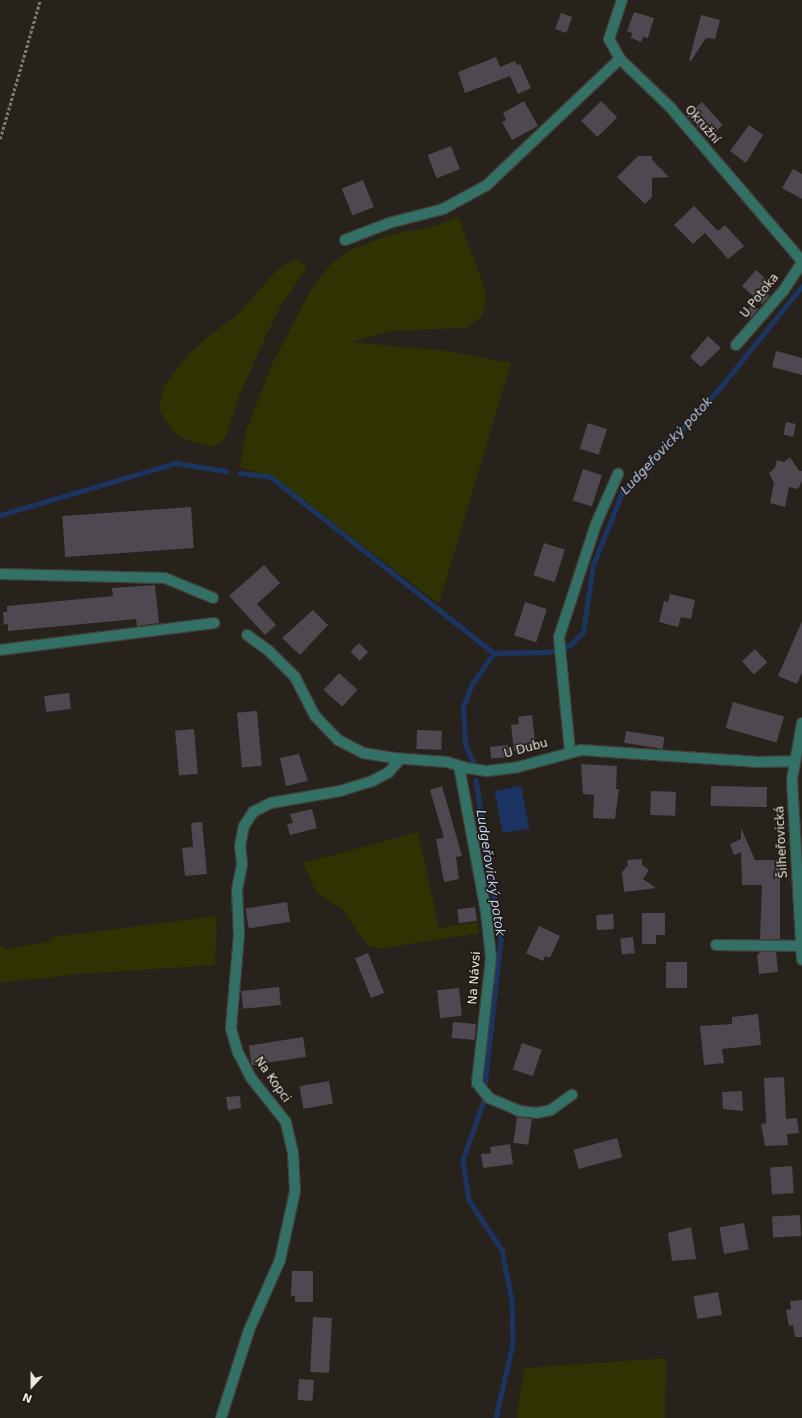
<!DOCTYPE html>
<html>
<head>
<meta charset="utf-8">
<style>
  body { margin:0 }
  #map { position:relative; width:802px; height:1418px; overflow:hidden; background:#27221b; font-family:"DejaVu Sans",sans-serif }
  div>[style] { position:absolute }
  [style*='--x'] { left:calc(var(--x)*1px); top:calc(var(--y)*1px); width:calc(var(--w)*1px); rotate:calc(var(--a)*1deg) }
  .green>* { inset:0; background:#2e3301 }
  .water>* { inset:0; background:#1b3462; transform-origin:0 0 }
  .stream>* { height:4.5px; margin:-2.25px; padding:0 2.25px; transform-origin:2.25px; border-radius:2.25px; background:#1b3462 }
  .building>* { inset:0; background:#4f4850; transform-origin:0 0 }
  .path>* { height:2.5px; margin-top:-1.25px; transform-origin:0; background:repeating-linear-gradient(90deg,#7e7973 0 3px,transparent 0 5px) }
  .roads { filter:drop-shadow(1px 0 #423e37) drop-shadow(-1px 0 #423e37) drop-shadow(0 1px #423e37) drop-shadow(0 -1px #423e37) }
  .minor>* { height:10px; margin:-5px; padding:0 5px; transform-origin:5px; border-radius:5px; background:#337167 }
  span { translate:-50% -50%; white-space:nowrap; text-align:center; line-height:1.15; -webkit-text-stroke:3px #1e1812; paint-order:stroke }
  .street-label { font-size:12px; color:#ebe7e2 }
  .water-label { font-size:13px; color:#c0d2f1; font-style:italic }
  .north { position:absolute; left:12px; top:1366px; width:40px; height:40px; -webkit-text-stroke:3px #1e1812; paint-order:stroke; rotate:201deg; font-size:11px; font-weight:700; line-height:16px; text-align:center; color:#ebe7e2 }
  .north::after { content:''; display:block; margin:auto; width:14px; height:18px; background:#ebe7e2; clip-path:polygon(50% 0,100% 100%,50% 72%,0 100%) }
</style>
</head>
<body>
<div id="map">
  <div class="green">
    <div style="clip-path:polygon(458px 216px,484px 286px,486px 301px,482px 316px,466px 328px,391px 331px,351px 342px,447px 351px,511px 363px,439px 604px,277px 480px,240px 467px,245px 433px,272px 364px,313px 286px,332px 263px,352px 249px,390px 235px,435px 226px)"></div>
    <div style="clip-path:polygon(296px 259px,307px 268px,281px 305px,260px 349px,240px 394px,226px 436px,222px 442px,211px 447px,184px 439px,173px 432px,159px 410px,163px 387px,187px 356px,211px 334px,237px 315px,277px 270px)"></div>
    <div style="clip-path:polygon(418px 832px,439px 928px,477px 922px,479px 933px,378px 949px,367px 945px,342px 909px,316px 892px,303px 863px)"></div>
    <div style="clip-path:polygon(217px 916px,215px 965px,81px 974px,0 983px,0 945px,5px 949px,49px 942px,52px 937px)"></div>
    <div style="clip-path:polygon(666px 1358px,665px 1418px,517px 1418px,524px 1368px)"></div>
  </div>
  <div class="water">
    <div style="left:521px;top:786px;width:43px;height:27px;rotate:79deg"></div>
  </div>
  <div class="stream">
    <div style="--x:240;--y:473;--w:31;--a:7"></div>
    <div style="--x:271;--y:477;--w:284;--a:38.3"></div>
    <div style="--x:0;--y:515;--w:184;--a:-16.5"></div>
    <div style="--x:176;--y:463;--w:51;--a:9.1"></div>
    <div style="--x:473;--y:762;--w:19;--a:-115"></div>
    <div style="--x:465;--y:745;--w:38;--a:-93"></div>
    <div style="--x:463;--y:707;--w:25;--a:-69"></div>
    <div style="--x:472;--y:684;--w:38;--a:-55"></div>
    <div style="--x:494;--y:653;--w:55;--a:-1"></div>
    <div style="--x:549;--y:652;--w:22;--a:-18"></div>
    <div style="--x:570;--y:645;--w:18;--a:-45"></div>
    <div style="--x:583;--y:632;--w:68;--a:-81.5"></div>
    <div style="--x:593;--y:565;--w:78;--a:-68.1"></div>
    <div style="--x:622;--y:493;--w:142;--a:-47"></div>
    <div style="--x:719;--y:389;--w:132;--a:-51.1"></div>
    <div style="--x:476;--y:780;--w:161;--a:81.1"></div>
    <div style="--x:501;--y:939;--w:148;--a:96.2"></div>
    <div style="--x:484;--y:1101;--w:63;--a:109.6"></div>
    <div style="--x:463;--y:1160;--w:40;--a:81.5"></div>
    <div style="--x:469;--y:1200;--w:60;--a:56.6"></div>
    <div style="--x:502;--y:1250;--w:51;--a:78.7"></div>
    <div style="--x:512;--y:1300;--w:44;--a:88.7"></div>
    <div style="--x:513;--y:1344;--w:76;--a:102.9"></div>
  </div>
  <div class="building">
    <div style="clip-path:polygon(634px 12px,654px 18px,648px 38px,643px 37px,641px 42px,631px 38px,632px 33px,627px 31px)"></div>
    <div style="left:561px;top:13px;width:12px;height:17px;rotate:20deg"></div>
    <div style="clip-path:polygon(701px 15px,720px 20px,715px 39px,706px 38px,691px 61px,689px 60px)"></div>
    <div style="clip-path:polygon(496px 57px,500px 67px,515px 61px,517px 65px,520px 64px,531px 88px,518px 94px,510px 76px,465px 93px,458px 72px)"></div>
    <div style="clip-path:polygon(524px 101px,538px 126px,512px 140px,502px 122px,506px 120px,503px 113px)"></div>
    <div style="left:601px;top:101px;width:23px;height:28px;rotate:45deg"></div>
    <div style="left:702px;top:102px;width:31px;height:20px;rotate:48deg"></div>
    <div style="clip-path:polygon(749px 125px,763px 135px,746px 163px,730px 151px)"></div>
    <div style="left:451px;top:146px;width:25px;height:25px;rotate:69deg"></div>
    <div style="clip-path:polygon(638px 156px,652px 156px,652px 160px,669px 177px,652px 178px,652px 197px,645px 204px,617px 177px)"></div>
    <div style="clip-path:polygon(793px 169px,802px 174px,802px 199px,782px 188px)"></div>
    <div style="left:363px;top:180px;width:29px;height:23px;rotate:68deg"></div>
    <div style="clip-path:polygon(694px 206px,718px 231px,725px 225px,744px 246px,728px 259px,705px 233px,693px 244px,674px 225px)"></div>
    <div style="clip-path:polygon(756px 270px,773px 286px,766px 293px,770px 296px,762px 304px,742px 286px)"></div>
    <div style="clip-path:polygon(753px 304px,758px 309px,751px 318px,745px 313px)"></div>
    <div style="clip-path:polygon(708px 336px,721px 348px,701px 367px,690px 357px)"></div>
    <div style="clip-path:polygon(776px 351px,802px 358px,802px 375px,772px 367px)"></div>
    <div style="left:786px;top:422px;width:10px;height:13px;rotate:11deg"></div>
    <div style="left:588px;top:423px;width:20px;height:27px;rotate:18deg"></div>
    <div style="clip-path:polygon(790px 457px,799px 471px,802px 471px,802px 481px,798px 489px,789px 487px,785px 507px,770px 503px,774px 483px,769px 473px,775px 468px,777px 460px,784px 462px)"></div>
    <div style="left:583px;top:469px;width:20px;height:33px;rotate:18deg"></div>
    <div style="left:191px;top:507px;width:41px;height:129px;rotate:86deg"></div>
    <div style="left:544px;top:543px;width:22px;height:34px;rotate:18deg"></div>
    <div style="clip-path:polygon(264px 565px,280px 583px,257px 604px,276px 625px,265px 635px,229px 596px)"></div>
    <div style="clip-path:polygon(155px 585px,159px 623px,137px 626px,136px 619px,8px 631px,8px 624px,4px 625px,3px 612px,7px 612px,7px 606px,113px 596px,112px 588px)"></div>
    <div style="clip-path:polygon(670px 594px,695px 600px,691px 619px,681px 617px,678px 627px,659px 622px,664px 601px,668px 602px)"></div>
    <div style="left:525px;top:602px;width:23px;height:35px;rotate:18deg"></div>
    <div style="clip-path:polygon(313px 610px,328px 625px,300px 655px,282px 638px)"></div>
    <div style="clip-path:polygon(802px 621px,802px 672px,797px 684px,778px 676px)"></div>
    <div style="left:359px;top:643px;width:13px;height:12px;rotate:45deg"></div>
    <div style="left:755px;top:649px;width:18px;height:18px;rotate:47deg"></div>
    <div style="left:339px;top:673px;width:25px;height:23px;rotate:42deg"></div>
    <div style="left:69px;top:693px;width:16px;height:25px;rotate:83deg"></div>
    <div style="left:733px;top:702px;width:53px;height:27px;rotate:16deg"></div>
    <div style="left:257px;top:711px;width:55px;height:20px;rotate:85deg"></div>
    <div style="clip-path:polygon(532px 715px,536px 748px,514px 751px,511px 725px,519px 724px,518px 717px)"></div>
    <div style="left:194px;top:729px;width:45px;height:19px;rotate:85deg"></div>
    <div style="left:417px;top:730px;width:25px;height:19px;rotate:2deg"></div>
    <div style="left:626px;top:731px;width:39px;height:12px;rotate:9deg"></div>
    <div style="left:509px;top:745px;width:12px;height:19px;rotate:85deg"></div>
    <div style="clip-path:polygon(299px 754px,308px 781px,286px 786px,280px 758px)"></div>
    <div style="clip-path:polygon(581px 764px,617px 766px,616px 789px,619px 789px,615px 819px,593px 818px,594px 795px,583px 794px)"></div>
    <div style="clip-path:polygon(442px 786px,462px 856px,456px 857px,459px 879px,444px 882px,436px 839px,444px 838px,430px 790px)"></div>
    <div style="left:711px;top:786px;width:56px;height:20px;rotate:1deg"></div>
    <div style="left:651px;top:791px;width:25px;height:24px;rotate:2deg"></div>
    <div style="clip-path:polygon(312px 809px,317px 828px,290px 835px,287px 824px,293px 823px,290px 814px)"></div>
    <div style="clip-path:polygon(202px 822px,207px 874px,185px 876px,182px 848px,193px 847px,191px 823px)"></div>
    <div style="clip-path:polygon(741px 828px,755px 860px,780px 860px,780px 939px,760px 939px,762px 885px,742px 885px,741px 852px,734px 855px,730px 844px,741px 839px)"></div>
    <div style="clip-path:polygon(642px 859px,642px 865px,649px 870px,643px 879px,656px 888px,624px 892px,622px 872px,628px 865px,627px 860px)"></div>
    <div style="left:287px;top:902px;width:20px;height:42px;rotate:81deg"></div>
    <div style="left:475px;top:907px;width:14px;height:18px;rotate:82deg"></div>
    <div style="clip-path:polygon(642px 913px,665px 913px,665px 935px,656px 935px,656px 944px,642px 944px)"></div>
    <div style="left:613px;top:914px;width:15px;height:17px;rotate:86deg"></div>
    <div style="clip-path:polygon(539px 926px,560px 936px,550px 958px,545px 956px,543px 961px,526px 953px)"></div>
    <div style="left:633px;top:937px;width:16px;height:13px;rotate:83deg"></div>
    <div style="clip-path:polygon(760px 952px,776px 952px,778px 972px,759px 974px,757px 955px)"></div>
    <div style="left:368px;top:953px;width:43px;height:14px;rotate:68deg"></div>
    <div style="left:666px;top:962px;width:21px;height:26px"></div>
    <div style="left:279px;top:987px;width:18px;height:38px;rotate:84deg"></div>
    <div style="left:459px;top:988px;width:28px;height:22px;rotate:84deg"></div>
    <div style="clip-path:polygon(758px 1014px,761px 1045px,722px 1049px,724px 1063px,704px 1065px,700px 1026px,732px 1024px,732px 1017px)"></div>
    <div style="left:453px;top:1022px;width:23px;height:16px;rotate:5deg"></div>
    <div style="left:303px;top:1037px;width:20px;height:55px;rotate:81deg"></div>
    <div style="left:522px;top:1043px;width:21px;height:28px;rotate:19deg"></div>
    <div style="clip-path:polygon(784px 1077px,786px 1119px,797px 1118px,799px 1133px,787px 1134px,788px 1145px,765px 1146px,761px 1124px,766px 1123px,764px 1078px)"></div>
    <div style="left:329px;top:1081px;width:23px;height:30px;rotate:80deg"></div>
    <div style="clip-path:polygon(742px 1091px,743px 1111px,723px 1109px,722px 1092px)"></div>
    <div style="clip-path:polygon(240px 1096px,241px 1108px,228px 1110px,226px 1097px)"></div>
    <div style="left:517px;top:1117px;width:15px;height:26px;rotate:8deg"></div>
    <div style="left:617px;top:1138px;width:20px;height:45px;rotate:75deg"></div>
    <div style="clip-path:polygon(510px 1144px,513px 1164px,483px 1168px,481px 1154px,491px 1153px,490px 1147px)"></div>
    <div style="left:792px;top:1166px;width:27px;height:22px;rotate:86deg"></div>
    <div style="left:800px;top:1215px;width:21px;height:28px;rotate:87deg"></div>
    <div style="left:744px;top:1223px;width:27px;height:25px;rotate:80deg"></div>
    <div style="clip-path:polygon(691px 1227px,696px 1259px,672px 1261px,668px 1233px)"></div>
    <div style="clip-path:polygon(292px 1271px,313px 1271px,313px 1302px,295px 1302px,295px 1296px,291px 1296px)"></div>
    <div style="left:718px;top:1292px;width:23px;height:25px;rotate:80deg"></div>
    <div style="clip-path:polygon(802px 1300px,802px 1337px,795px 1337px,793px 1325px,789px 1326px,786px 1310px,791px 1309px,790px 1301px)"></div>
    <div style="left:313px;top:1317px;width:19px;height:55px;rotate:3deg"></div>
    <div style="left:299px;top:1379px;width:15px;height:21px;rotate:4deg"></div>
  </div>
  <div class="path">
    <div style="--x:0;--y:139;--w:145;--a:-73.9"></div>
  </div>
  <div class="roads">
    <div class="minor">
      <div style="--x:622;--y:0;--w:41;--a:108.4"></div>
      <div style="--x:609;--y:39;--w:23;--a:61"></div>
      <div style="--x:620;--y:59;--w:69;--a:43.8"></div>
      <div style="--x:670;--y:107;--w:203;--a:49.4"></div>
      <div style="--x:345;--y:240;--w:47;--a:-21.1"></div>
      <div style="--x:389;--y:223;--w:56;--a:-14.5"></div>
      <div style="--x:443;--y:209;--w:50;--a:-28.6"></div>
      <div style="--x:487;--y:185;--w:183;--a:-43.5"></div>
      <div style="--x:736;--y:345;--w:73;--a:-48.9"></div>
      <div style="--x:784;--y:290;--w:33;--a:-57"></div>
      <div style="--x:0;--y:574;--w:165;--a:1.4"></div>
      <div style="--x:165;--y:578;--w:52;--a:22.6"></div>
      <div style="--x:247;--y:635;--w:26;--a:36"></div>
      <div style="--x:268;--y:650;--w:38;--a:45"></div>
      <div style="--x:295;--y:677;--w:44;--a:62.9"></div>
      <div style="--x:315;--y:716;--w:33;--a:46"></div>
      <div style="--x:338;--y:740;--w:28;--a:27"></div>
      <div style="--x:363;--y:753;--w:30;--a:9"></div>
      <div style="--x:393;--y:758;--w:54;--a:4.2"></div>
      <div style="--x:447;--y:762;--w:21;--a:17"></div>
      <div style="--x:467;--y:768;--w:20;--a:9"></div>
      <div style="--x:487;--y:771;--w:31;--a:-7"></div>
      <div style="--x:518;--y:767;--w:65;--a:-15.1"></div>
      <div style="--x:581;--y:750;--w:174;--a:3.9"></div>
      <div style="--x:755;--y:762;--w:39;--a:-1"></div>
      <div style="--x:0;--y:650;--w:216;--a:-7.2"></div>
      <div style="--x:802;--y:723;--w:58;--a:100"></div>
      <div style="--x:792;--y:780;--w:180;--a:86.8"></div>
      <div style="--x:570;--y:752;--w:116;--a:-95.5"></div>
      <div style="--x:559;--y:637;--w:119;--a:-71.9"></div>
      <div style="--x:596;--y:524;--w:55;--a:-66.3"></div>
      <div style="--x:459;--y:766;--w:148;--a:79.5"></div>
      <div style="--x:486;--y:912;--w:46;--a:83.8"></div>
      <div style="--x:491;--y:958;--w:126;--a:96.4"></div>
      <div style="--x:477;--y:1083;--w:19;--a:51"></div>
      <div style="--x:489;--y:1098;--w:33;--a:23"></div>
      <div style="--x:519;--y:1111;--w:18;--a:6"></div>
      <div style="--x:537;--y:1113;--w:14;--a:-12"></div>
      <div style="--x:551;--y:1110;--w:26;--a:-36"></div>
      <div style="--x:716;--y:945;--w:85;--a:0.7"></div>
      <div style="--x:221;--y:1418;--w:92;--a:-72.3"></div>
      <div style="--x:249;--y:1330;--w:77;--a:-66.1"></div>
      <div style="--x:280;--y:1260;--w:71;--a:-77.7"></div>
      <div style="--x:295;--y:1191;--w:38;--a:-93"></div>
      <div style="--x:293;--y:1153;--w:32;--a:-103"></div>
      <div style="--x:286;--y:1122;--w:56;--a:-128.5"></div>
      <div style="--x:251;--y:1078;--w:28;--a:-117"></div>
      <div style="--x:238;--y:1053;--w:26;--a:-106"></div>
      <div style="--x:231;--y:1028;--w:93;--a:-85.1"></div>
      <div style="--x:239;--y:935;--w:45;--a:-92.5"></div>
      <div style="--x:237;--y:890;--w:26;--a:-79"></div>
      <div style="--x:242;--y:864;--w:18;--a:-96"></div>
      <div style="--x:240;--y:846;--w:20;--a:-79"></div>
      <div style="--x:244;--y:826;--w:17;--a:-57"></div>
      <div style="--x:253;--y:812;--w:20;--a:-27"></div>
      <div style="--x:271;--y:803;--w:70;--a:-9.9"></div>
      <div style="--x:340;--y:791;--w:34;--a:-17"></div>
      <div style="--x:372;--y:781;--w:18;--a:-27"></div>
      <div style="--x:388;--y:773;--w:18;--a:-49"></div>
    </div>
  </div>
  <div class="street-label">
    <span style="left:702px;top:125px;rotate:49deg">Okružní</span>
    <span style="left:760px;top:296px;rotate:-51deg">U Potoka</span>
    <span style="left:526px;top:749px;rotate:-15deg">U Dubu</span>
    <span style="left:782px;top:842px;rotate:-93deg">Šilheřovická</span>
    <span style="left:475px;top:978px;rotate:-86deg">Na Návsi</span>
    <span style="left:272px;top:1080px;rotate:55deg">Na Kopci</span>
  </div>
  <div class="water-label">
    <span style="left:667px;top:446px;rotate:-47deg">Ludgeřovický potok</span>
    <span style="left:490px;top:873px;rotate:81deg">Ludgeřovický potok</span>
  </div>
  <div class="north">N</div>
</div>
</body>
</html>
